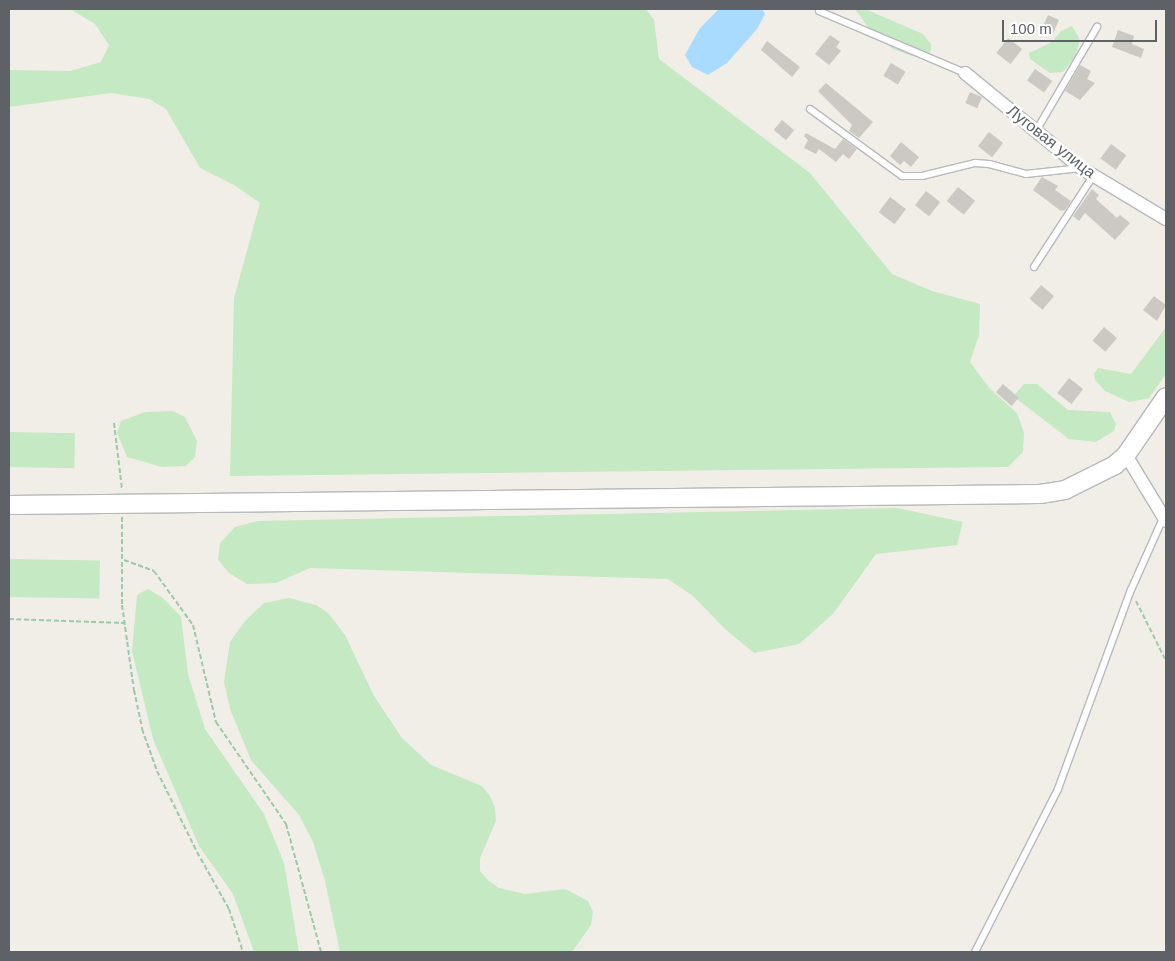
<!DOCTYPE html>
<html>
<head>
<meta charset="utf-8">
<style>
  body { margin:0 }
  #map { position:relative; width:1175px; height:961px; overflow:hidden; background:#f1eee7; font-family:Helvetica,sans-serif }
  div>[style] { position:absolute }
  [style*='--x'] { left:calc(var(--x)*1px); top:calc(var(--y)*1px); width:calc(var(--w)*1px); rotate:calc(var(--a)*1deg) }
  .green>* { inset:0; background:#c4e9c3; transform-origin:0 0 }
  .water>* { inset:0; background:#a8dbff }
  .building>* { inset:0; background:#ccc9c4; transform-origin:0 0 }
  .path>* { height:2px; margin-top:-1px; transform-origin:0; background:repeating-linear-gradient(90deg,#9bcaa8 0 5px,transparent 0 7.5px) }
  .roads { filter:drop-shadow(1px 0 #b7b9bd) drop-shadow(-1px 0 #b7b9bd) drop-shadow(0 1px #b7b9bd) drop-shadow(0 -1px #b7b9bd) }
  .lane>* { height:6px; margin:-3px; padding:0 3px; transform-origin:3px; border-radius:3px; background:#fff }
  .street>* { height:12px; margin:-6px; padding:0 6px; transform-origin:6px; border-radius:6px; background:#fff }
  .secondary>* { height:18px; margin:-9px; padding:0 9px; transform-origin:9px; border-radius:9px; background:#fff }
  span { translate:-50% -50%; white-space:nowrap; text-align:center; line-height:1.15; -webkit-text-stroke:5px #fff; paint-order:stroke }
  .street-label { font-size:16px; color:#5e6267 }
  .frame { position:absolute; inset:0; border:10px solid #5e6267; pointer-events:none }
  .scale { position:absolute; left:1002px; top:20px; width:155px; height:22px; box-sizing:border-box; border:2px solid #5e6267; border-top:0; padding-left:6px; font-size:15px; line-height:18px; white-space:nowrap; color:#5e6267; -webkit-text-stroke:4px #fff; paint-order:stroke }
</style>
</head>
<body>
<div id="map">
  <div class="green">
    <div style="clip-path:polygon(70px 9px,646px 9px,654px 20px,659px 59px,810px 173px,892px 274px,932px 291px,980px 304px,979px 335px,970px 362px,990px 389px,1017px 413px,1024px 433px,1023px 452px,1008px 467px,230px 476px,234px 298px,260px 203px,234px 185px,200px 168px,166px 109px,149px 99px,111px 93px,9px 107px,9px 70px,70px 71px,101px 62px,109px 45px,95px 24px)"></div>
    <div style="clip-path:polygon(855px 9px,865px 9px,923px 34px,931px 44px,931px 51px,926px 56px,912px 56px,893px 49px,871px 31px)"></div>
    <div style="clip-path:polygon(1072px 26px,1079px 38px,1079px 44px,1075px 57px,1063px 72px,1050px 73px,1030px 59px,1029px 53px,1052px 42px,1061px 31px)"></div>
    <div style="clip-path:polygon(1166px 327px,1166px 374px,1149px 398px,1129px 402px,1105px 391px,1095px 380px,1094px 374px,1098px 368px,1131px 374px)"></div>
    <div style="clip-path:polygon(1024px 384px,1037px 384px,1068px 410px,1110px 412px,1116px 424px,1114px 431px,1096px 442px,1069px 439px,1018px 400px,1015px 394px)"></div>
    <div style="clip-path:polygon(173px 411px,185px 417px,197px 441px,195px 457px,186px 466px,162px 467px,127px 457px,117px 433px,121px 421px,145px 412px)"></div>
    <div style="left:9px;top:432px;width:66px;height:35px;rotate:1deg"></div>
    <div style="clip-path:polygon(897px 508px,963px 522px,957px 545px,876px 554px,833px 614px,799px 644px,754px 653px,725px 629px,693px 596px,668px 579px,310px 568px,276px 583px,247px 584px,229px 573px,218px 560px,220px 543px,235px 527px,258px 521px)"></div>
    <div style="left:9px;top:559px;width:91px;height:38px;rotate:1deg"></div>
    <div style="clip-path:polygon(148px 589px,163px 598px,181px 617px,188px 674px,205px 729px,264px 814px,284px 863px,299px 952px,254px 952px,233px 894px,199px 846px,153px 739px,132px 651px,137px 595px)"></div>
    <div style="clip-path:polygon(289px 598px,316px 605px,328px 613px,345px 635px,374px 696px,402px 738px,431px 765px,482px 786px,490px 796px,495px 808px,496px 821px,480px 858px,480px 871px,489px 881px,499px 888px,525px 894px,565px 889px,588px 901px,593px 912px,591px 925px,572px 952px,340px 952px,325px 881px,313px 842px,299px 815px,251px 760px,230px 709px,224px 682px,230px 642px,245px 621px,264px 603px)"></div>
  </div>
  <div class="water">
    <div style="clip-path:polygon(719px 9px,762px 9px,765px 14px,757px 29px,727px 63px,708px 75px,692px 67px,685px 55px,700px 28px)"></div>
  </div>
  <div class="building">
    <div style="left:1048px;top:15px;width:12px;height:17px;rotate:24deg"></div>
    <div style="clip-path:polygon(1118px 30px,1134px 36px,1132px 44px,1144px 49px,1141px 58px,1112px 47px)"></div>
    <div style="clip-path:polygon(830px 35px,840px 42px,836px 47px,841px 51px,829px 65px,815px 54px)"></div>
    <div style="left:1008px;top:38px;width:18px;height:19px;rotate:38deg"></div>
    <div style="clip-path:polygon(767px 41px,800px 67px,792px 77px,761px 50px)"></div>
    <div style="left:891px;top:63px;width:17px;height:15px;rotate:31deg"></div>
    <div style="clip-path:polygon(1080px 65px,1091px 71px,1087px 79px,1095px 83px,1080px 100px,1065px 91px)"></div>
    <div style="left:1035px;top:69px;width:21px;height:14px;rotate:35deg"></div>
    <div style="clip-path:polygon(826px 83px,873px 122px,859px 138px,849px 131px,852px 125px,818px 91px)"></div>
    <div style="left:970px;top:92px;width:13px;height:12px;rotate:23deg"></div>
    <div style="left:782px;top:120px;width:16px;height:13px;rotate:40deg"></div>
    <div style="left:989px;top:132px;width:18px;height:18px;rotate:38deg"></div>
    <div style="clip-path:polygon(806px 133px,835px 149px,843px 139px,857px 149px,849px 159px,843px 154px,836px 162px,819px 149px,816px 154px,804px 148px,808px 140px,804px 136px)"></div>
    <div style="clip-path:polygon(901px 142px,919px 157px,911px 167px,904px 161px,900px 165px,890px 156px)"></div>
    <div style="left:1111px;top:144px;width:19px;height:18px;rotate:36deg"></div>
    <div style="clip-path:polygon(1042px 177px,1058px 186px,1055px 190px,1071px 201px,1065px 210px,1061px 211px,1033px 190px)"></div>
    <div style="left:958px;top:187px;width:22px;height:18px;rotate:39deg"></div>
    <div style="clip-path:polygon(1092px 189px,1099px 195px,1096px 199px,1117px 218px,1120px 215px,1130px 223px,1115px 240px,1085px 213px,1079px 221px,1073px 216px)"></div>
    <div style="left:926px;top:191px;width:18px;height:18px;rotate:38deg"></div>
    <div style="left:890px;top:197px;width:20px;height:19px;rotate:37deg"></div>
    <div style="left:1041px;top:285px;width:17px;height:18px;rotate:40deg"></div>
    <div style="clip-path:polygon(1154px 296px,1166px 305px,1157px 321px,1143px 310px)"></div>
    <div style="left:1104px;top:327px;width:17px;height:18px;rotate:40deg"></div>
    <div style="left:1069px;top:378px;width:18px;height:19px;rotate:38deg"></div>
    <div style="left:1003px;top:384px;width:21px;height:11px;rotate:41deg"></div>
  </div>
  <div class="path">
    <div style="--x:114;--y:423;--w:66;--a:83.1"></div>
    <div style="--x:122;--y:517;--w:88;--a:90"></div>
    <div style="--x:122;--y:605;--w:86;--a:82"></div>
    <div style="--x:134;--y:690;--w:40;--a:78"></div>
    <div style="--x:142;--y:729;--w:45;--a:70.3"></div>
    <div style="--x:157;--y:771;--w:90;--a:63.7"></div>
    <div style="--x:197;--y:852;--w:65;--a:60.7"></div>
    <div style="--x:229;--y:909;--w:45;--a:72"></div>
    <div style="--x:124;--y:560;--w:32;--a:20"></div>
    <div style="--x:154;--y:571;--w:67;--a:54.2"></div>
    <div style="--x:193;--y:625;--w:100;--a:76.7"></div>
    <div style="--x:216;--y:722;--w:124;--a:55.5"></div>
    <div style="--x:286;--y:824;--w:133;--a:74.7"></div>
    <div style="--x:1136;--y:601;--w:67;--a:63.4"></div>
    <div style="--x:9;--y:619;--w:115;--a:2"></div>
  </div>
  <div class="roads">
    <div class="lane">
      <div style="--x:819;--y:11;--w:159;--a:23"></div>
      <div style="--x:810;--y:109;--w:114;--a:36.1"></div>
      <div style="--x:902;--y:176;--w:20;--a:0"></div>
      <div style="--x:922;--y:176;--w:55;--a:-13.8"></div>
      <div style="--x:975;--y:163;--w:14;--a:4"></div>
      <div style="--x:989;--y:164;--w:38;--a:15"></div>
      <div style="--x:1026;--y:174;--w:55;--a:-6.2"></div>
      <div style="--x:1036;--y:131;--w:121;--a:-59.6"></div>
      <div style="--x:1034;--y:267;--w:108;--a:-57"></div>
      <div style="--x:975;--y:952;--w:183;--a:-63"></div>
      <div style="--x:1058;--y:789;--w:212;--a:-69.9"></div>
      <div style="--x:1131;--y:590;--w:81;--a:-66"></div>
    </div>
    <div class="street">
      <div style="--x:965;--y:73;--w:150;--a:39.3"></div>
      <div style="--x:1081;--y:168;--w:99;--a:31"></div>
      <div style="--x:1126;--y:455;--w:77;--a:58.8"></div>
    </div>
    <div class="secondary">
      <div style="--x:9;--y:505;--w:1031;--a:-0.61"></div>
      <div style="--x:1040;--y:494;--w:25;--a:-9"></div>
      <div style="--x:1065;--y:490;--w:56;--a:-26.6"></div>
      <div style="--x:1115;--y:465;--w:15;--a:-42"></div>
      <div style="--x:1126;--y:455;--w:70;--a:-55.4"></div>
    </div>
  </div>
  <div class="street-label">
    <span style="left:1051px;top:142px;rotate:38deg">Луговая улица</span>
  </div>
  <div class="frame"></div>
  <div class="scale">100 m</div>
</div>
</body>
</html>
